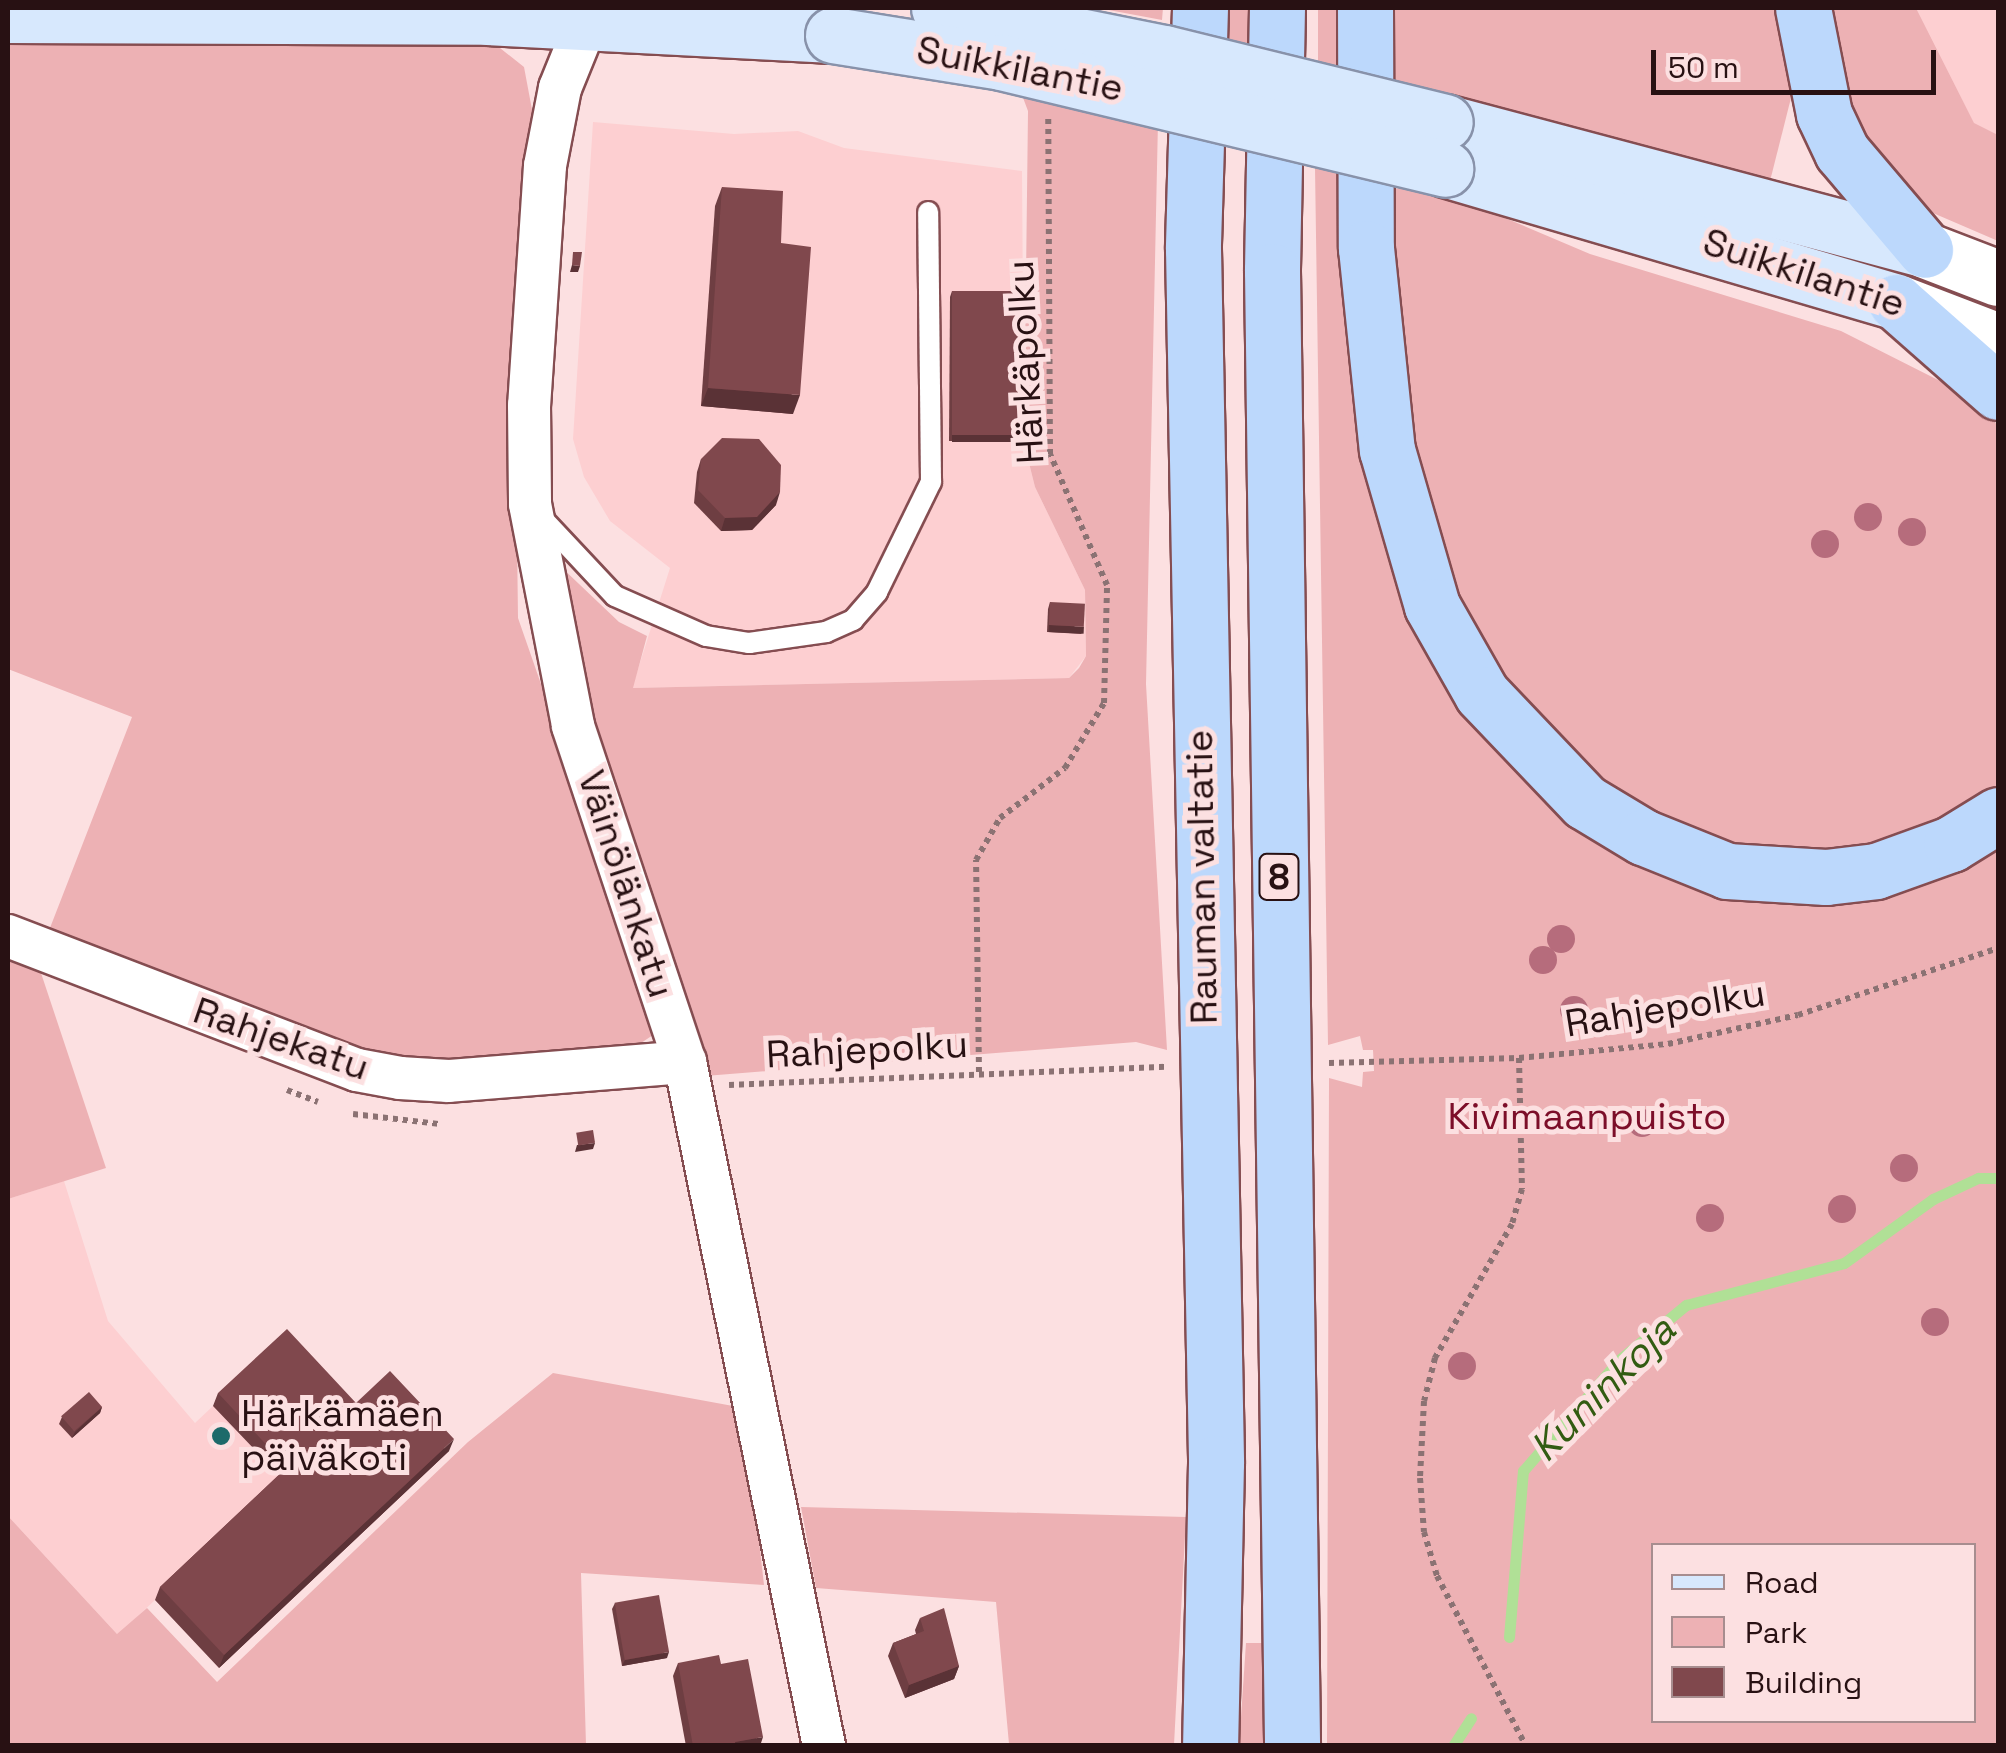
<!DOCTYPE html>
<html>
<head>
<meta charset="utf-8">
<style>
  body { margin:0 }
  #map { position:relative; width:2006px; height:1753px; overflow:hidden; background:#fce0e1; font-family:"Space Grotesk",sans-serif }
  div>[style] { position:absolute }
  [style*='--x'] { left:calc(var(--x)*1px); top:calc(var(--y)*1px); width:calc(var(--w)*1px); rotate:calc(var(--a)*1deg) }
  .built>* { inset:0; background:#fdcfd1 }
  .green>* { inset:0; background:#edb1b4; transform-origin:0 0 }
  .stream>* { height:11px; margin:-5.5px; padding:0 5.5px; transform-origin:5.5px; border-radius:5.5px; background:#b0e096 }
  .path>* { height:6px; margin-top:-3px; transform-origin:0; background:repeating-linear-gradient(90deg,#8b7273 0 5px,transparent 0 10px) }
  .roads { filter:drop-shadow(2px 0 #854d51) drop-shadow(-2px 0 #854d51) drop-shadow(0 2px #854d51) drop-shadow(0 -2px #854d51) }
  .service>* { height:20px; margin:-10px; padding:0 10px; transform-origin:10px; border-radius:10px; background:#fff }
  .minor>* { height:42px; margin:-21px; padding:0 21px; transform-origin:21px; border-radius:21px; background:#fff }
  .secondary>* { height:55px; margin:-27.5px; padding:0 27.5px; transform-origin:27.5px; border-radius:27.5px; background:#fff }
  .primary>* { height:55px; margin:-27.5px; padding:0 27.5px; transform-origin:27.5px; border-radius:27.5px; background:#d7e8fd }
  .motorway>* { height:55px; margin:-27.5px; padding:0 27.5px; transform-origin:27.5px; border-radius:27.5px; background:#bcd8fc }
  .bridges { filter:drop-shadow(2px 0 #8892aa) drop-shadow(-2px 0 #8892aa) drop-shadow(0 2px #8892aa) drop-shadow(0 -2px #8892aa) }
  .primary-bridge>* { height:55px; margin:-27.5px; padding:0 27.5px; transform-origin:27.5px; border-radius:27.5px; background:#d7e8fd }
  .trees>* { width:28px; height:28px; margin:-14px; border-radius:50%; background:#b66c7c }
  .wall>* { inset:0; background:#6e3e42 }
  .shaded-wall>* { inset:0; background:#5a3236; transform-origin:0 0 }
  .building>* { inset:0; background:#80484d; transform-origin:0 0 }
  .dots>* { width:28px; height:28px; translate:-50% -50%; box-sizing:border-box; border:5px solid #fce0e1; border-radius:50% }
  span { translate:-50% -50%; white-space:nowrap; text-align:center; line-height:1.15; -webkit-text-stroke:10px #fce0e1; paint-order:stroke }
  .shield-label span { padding:2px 8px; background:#fce0e1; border:2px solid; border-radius:8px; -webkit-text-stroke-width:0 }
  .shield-label { font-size:35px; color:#281113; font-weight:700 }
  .street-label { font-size:38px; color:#281113 }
  .park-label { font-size:38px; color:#7c0e29 }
  .poi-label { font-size:38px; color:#281113 }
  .left { translate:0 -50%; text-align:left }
  .water-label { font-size:40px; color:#325c12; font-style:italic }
  .frame { position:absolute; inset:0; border:10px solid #281113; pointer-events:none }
  .legend { position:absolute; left:1651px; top:1543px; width:325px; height:180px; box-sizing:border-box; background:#fce0e1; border:2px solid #a78d8f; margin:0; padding:12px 18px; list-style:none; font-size:30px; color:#281113 }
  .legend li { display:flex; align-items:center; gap:20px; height:50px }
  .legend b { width:50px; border:2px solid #a78d8f }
  .scale { position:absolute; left:1651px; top:50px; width:285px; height:45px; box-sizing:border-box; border:5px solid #281113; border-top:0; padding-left:12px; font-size:30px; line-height:35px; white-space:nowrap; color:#281113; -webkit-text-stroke:8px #fce0e1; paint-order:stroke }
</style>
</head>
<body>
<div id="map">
  <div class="built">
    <div style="clip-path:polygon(1916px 8px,1998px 8px,1998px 135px,1974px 124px)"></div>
    <div style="clip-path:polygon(593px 122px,734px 134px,798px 131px,844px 148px,1022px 171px,1024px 443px,1035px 487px,1085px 590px,1086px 656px,1069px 678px,632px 688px,670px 568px,610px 521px,584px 477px,573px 439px)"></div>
    <div style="clip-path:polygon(64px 1181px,108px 1321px,195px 1423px,282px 1341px,351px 1415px,219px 1668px,155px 1600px,118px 1635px,8px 1516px,8px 1199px)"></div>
  </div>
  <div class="green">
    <div style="clip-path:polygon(1098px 8px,1163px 8px,1162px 20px)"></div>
    <div style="left:1227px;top:8px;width:21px;height:43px"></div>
    <div style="left:1318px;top:8px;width:29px;height:63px"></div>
    <div style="clip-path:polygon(1388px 8px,1781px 8px,1793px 90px,1769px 185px,1388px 87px)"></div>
    <div style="clip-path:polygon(1827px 8px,1916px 8px,1974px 123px,1998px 135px,1998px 241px,1926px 210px,1856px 133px)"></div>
    <div style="clip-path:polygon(8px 39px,495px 44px,524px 67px,533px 115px,516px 458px,518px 618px,658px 1020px,653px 1035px,635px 1047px,438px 1067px,336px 1045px,48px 933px,132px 717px,8px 669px)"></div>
    <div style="clip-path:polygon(1022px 95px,1158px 121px,1146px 684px,1167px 1050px,1136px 1042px,705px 1076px,572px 665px,558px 564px,619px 622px,647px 636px,633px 688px,1069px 678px,1079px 668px,1086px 656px,1085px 590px,1035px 487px,1024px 443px,1028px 111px)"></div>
    <div style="clip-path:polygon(evenodd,1315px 168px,1345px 172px,1393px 554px,1673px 872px,1998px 839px,1998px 1745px,1327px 1745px,1329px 1078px,1362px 1087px,1363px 1072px,1374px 1071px,1373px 1050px,1363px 1050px,1360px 1036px,1328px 1045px,1315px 168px,1654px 1546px,1974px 1546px,1974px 1720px,1654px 1720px,1654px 1546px)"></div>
    <div style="clip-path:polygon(1391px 188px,1444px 192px,1590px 254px,1841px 331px,1946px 384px,1998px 425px,1998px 791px,1953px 816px,1856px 851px,1737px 849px,1670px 824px,1584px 771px,1510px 695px,1455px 595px,1410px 460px,1389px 264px)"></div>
    <div style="clip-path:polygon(8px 949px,37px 961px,106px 1168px,8px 1199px)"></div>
    <div style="clip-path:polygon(553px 1373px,744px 1408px,764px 1585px,581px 1573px,586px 1745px,8px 1745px,8px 1516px,117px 1634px,147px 1608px,217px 1682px,468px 1442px)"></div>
    <div style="clip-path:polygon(801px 1507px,1186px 1517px,1174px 1745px,849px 1745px,1009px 1744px,996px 1602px,816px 1588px)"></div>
    <div style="clip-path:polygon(1246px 1643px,1269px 1643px,1267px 1745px,1239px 1746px)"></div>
  </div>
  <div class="stream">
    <div style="--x:1509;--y:1637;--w:167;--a:-85.2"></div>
    <div style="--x:1523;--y:1471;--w:147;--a:-49.1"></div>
    <div style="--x:1619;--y:1360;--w:87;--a:-39.4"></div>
    <div style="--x:1686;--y:1305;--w:163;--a:-14.9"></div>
    <div style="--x:1844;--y:1263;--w:110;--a:-35.7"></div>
    <div style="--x:1933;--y:1199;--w:50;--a:-25"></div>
    <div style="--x:1978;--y:1178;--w:20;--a:0"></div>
    <div style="--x:1453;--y:1746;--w:33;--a:-57"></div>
  </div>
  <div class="path">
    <div style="--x:1519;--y:1058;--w:131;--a:88.7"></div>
    <div style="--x:1522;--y:1189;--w:36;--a:106"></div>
    <div style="--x:1512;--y:1224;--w:155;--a:119.9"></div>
    <div style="--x:1435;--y:1358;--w:44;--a:104.3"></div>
    <div style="--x:1424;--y:1401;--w:77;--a:93"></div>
    <div style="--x:1420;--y:1478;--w:54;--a:85.8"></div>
    <div style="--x:1424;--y:1532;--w:46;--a:73.5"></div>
    <div style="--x:1437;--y:1576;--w:192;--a:62.4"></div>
    <div style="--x:1329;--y:1063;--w:190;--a:-1.5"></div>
    <div style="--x:1519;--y:1058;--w:150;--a:-5.4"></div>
    <div style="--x:1668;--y:1044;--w:133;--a:-12.6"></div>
    <div style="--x:1798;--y:1015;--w:211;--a:-18.5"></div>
    <div style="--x:979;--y:1072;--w:212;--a:-90.8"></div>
    <div style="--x:976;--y:860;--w:48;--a:-60.3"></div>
    <div style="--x:1000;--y:818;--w:82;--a:-37.6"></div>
    <div style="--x:1065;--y:768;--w:76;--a:-59"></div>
    <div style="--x:1104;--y:703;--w:118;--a:-88.5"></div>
    <div style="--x:1107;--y:585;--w:143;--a:-113.5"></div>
    <div style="--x:1050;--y:454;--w:335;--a:-90.3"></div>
    <div style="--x:729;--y:1085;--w:437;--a:-2.4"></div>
    <div style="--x:287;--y:1090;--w:33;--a:21"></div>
    <div style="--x:353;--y:1114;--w:88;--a:6.6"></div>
  </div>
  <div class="roads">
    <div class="service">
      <div style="--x:541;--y:517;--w:108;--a:46.9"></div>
      <div style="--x:615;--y:596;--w:99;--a:23.7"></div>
      <div style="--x:706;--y:636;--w:44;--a:9.2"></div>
      <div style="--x:749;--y:643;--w:78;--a:-8.1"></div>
      <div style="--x:826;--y:632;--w:30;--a:-24"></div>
      <div style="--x:853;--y:620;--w:37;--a:-49"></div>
      <div style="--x:877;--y:592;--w:123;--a:-63.9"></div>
      <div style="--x:931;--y:482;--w:270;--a:-90.6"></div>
    </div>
    <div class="minor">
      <div style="--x:588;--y:19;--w:74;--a:112.1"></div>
      <div style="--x:560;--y:88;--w:79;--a:100.9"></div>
      <div style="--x:545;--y:166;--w:240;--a:93.8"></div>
      <div style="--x:529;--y:405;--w:99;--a:89.4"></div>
      <div style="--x:530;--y:504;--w:226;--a:79"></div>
      <div style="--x:573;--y:726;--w:354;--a:71.6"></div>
      <div style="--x:685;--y:1062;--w:698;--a:78.51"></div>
      <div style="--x:8;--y:936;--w:374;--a:21"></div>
      <div style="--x:357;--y:1070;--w:44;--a:10.5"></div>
      <div style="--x:400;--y:1078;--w:49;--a:3.5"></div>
      <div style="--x:449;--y:1081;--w:237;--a:-4.6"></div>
    </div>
    <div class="secondary">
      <div style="--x:1925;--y:250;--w:78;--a:21"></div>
      <div style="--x:1899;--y:303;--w:106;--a:21"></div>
    </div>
    <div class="primary">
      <div style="--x:8;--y:15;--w:479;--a:0.2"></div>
      <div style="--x:487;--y:17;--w:346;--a:3"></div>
      <div style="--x:1445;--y:122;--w:497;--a:14.9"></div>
      <div style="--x:1445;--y:169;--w:470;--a:16.4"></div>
    </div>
    <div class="motorway">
      <div style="--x:1200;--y:8;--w:241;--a:91.7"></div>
      <div style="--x:1193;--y:249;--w:1214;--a:88.91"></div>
      <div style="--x:1216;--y:1463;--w:283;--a:91.2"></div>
      <div style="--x:1277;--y:8;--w:263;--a:91.1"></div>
      <div style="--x:1272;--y:271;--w:1475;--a:89.22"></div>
      <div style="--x:1365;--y:8;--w:240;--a:89.8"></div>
      <div style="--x:1366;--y:248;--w:203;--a:84.1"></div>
      <div style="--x:1387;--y:450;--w:162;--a:73.9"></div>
      <div style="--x:1432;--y:606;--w:101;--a:60.4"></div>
      <div style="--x:1482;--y:694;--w:149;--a:46.4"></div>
      <div style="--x:1585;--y:802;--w:68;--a:31.1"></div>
      <div style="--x:1643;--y:837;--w:91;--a:22"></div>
      <div style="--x:1727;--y:871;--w:99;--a:3.5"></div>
      <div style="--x:1826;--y:877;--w:50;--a:-6.8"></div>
      <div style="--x:1876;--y:871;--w:80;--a:-19.8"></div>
      <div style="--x:1951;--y:844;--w:55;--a:-31.7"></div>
      <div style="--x:1803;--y:8;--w:108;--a:78.8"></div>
      <div style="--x:1824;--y:114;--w:42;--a:64.7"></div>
      <div style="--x:1842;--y:152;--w:128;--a:49.7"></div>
      <div style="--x:1896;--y:302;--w:136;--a:41.4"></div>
    </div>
  </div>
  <div class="bridges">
    <div class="primary-bridge">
      <div style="--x:939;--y:8;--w:229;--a:11.3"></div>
      <div style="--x:1164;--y:53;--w:289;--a:13.8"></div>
      <div style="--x:833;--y:35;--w:170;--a:9.1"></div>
      <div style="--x:1001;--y:62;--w:457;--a:13.5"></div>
    </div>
  </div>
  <div class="trees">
    <div style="left:1868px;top:517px"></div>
    <div style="left:1912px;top:532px"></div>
    <div style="left:1825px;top:544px"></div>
    <div style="left:1561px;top:939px"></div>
    <div style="left:1543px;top:960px"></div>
    <div style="left:1574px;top:1010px"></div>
    <div style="left:1642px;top:1123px"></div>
    <div style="left:1904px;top:1168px"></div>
    <div style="left:1842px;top:1209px"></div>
    <div style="left:1710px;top:1218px"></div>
    <div style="left:1935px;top:1322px"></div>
    <div style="left:1462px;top:1366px"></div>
  </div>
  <div class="wall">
    <div style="clip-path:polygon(722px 187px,781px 243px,793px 414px,701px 406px,715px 206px)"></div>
    <div style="clip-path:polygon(952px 291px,1021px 435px,1019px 441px,949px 441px,950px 297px)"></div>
    <div style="clip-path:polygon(701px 459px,776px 505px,752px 530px,721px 531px,694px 503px,697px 472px)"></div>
    <div style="clip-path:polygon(1050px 602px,1082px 634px,1047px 632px,1048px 609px)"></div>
    <div style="clip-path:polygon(218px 1393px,356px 1403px,449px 1451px,219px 1668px,155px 1600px,160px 1587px,279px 1475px,213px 1406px)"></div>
    <div style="clip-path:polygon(102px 1407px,100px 1413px,72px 1438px,59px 1424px,62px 1417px)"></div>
    <div style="clip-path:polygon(615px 1603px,667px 1658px,622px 1666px,612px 1609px)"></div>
    <div style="clip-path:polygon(920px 1618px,959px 1666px,954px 1679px,905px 1698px,888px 1656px,893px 1643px,916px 1634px,915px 1630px)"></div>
    <div style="clip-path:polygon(678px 1663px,721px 1664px,760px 1746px,686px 1746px,673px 1676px)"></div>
  </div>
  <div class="shaded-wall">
    <div style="clip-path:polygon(572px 265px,580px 266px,578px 272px,570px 272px)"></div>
    <div style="clip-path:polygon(708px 388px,800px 395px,793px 414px,701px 406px)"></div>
    <div style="left:952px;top:435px;width:69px;height:7px"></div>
    <div style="clip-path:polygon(780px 492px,776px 505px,752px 530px,721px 531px,725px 518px)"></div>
    <div style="left:1049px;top:625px;width:35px;height:7px;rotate:3deg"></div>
    <div style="clip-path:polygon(595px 1143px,593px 1149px,575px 1152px,577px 1145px)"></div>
    <div style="clip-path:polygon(102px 1407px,100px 1413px,72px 1438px,75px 1432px)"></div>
    <div style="clip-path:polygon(454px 1439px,449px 1451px,219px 1668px,224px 1655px)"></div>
    <div style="clip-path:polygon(669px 1652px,667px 1658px,622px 1666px,625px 1660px)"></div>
    <div style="clip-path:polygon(959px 1666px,954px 1679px,905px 1698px,909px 1685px)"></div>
    <div style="clip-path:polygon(763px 1737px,760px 1746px,734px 1746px,735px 1742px)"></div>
  </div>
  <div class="building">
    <div style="clip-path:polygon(722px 187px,783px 191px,781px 243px,811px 247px,800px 395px,708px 388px)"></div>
    <div style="clip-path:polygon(573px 252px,582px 252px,580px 266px,572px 265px)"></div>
    <div style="left:952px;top:291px;width:69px;height:144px"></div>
    <div style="clip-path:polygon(722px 438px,759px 439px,781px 465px,780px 492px,757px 517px,725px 518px,698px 490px,701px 459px)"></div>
    <div style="left:1050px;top:602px;width:35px;height:23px;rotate:3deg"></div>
    <div style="left:593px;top:1130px;width:13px;height:17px;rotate:81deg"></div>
    <div style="clip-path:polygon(287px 1329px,356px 1403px,390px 1371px,454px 1439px,224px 1655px,160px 1587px,287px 1467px,218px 1393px)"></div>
    <div style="left:89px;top:1392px;width:20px;height:37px;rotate:49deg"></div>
    <div style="left:659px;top:1595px;width:58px;height:45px;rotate:80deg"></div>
    <div style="clip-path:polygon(944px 1608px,959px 1666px,909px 1685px,893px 1643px,924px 1631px,920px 1618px)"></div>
    <div style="clip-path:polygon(719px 1655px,721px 1664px,748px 1659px,763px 1737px,735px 1742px,736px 1746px,693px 1746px,678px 1663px)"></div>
  </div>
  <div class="dots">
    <div style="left:221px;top:1436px;background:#1d6a6a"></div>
  </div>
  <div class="shield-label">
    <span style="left:1279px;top:877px">8</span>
  </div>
  <div class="street-label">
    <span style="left:1020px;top:69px;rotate:11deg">Suikkilantie</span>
    <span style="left:1804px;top:273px;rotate:18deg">Suikkilantie</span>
    <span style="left:1026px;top:362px;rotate:-93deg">Härkäpolku</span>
    <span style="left:1202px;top:877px;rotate:-91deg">Rauman valtatie</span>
    <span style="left:626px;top:884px;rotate:72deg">Väinölänkatu</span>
    <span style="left:1665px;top:1009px;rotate:-9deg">Rahjepolku</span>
    <span style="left:281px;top:1039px;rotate:19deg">Rahjekatu</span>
    <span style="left:867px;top:1050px;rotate:-3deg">Rahjepolku</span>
  </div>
  <div class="park-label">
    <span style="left:1587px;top:1117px">Kivimaanpuisto</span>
  </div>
  <div class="poi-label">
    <span class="left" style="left:241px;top:1436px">Härkämäen<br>päiväkoti</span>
  </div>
  <div class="water-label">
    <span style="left:1603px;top:1389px;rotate:-45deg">Kuninkoja</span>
  </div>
  <div class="frame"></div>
  <ul class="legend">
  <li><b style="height:12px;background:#d7e8fd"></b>Road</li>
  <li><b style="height:28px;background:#edb1b4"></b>Park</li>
  <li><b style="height:28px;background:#80484d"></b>Building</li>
  </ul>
  <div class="scale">50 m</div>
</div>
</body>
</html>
